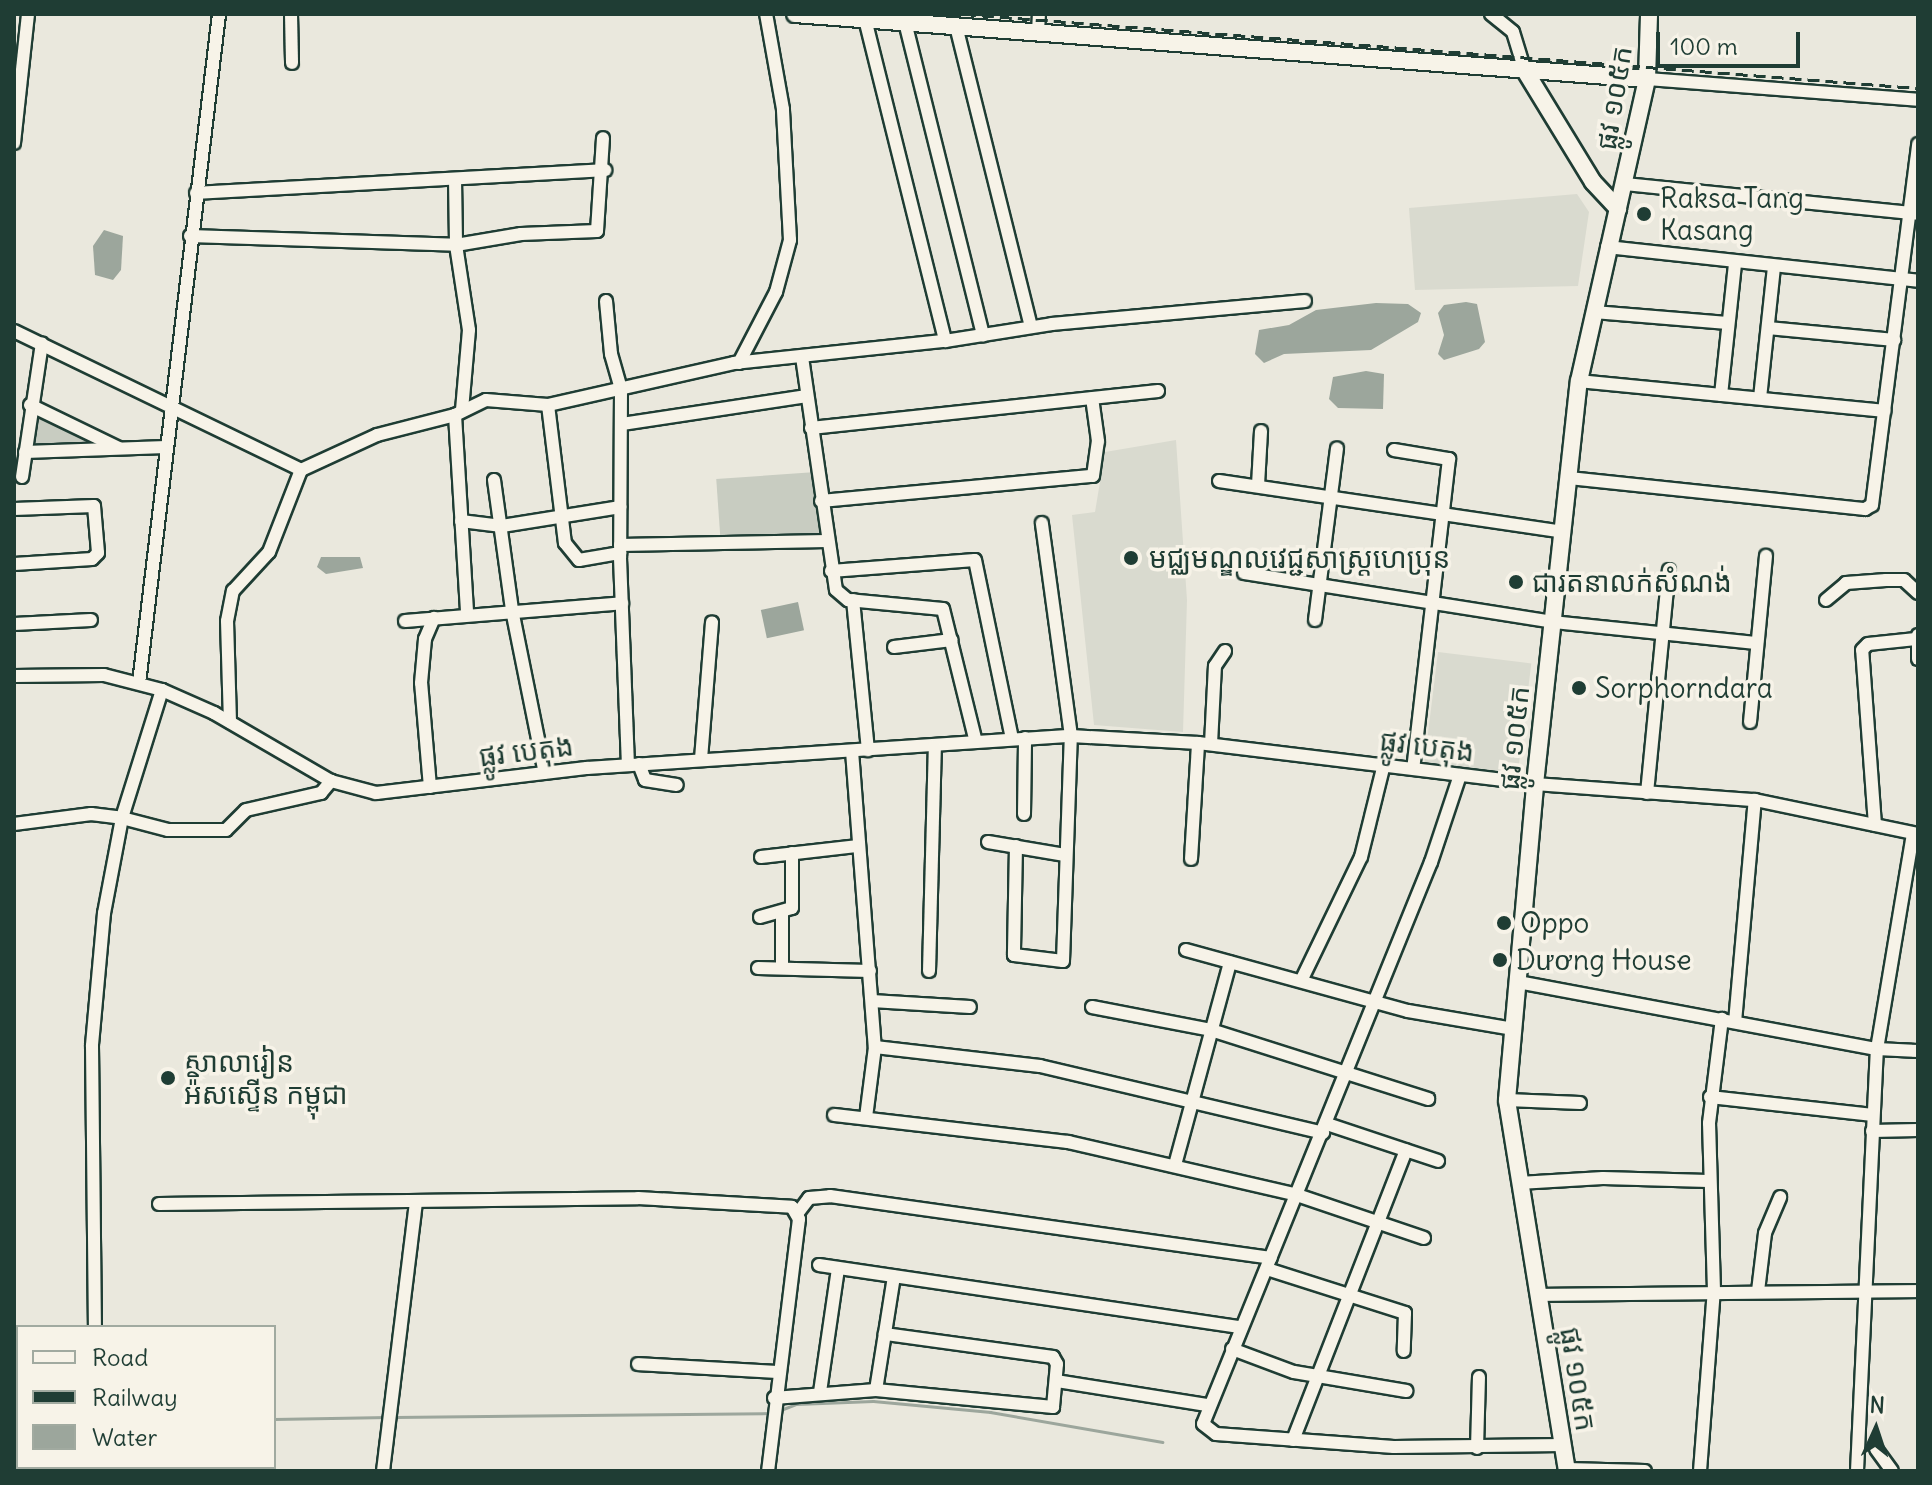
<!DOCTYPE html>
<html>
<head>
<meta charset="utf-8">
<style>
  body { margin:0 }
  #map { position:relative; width:1932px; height:1485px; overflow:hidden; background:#eae8dd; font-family:Delius,"Noto Sans Khmer",sans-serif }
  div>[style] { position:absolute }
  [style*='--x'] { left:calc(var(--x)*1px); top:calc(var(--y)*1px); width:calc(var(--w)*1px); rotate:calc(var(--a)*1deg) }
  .built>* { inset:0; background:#d9dacf; transform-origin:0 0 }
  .green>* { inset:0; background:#c8ccc1; transform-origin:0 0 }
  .water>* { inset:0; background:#9ca69c; transform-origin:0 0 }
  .stream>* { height:3px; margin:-1.5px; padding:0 1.5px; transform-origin:1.5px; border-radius:1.5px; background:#9ca69c }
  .roads { filter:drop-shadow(2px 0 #1f3d34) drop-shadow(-2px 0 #1f3d34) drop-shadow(0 2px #1f3d34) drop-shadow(0 -2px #1f3d34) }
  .minor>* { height:12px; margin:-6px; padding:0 6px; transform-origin:6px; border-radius:6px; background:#f7f3e8 }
  .major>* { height:16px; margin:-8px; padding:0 8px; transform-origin:8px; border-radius:8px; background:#f7f3e8 }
  .rail>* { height:3px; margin-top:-1.5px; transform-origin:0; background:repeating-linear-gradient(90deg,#1f3d34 0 12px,transparent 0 18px) }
  .dots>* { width:22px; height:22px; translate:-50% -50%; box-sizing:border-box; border:4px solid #f7f3e8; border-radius:50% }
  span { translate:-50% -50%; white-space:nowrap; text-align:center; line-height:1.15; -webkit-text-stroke:7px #f7f3e8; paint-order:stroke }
  .street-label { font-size:28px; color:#1f3d34 }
  .poi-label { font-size:28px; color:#1f3d34 }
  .left { translate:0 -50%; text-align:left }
  .frame { position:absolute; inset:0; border:16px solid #1f3d34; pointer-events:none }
  .legend { position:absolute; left:16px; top:1325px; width:260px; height:144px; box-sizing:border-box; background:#f7f3e8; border:2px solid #a1aaa0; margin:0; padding:10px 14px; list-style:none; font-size:24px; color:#1f3d34 }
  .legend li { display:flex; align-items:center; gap:16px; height:40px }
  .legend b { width:40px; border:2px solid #a1aaa0 }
  .north { position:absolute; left:1836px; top:1389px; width:80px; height:80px; -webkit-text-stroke:6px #f7f3e8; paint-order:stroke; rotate:3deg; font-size:22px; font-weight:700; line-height:32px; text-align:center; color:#1f3d34 }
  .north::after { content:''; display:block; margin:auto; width:28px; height:36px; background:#1f3d34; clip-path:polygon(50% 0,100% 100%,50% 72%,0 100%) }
  .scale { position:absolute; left:1656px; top:32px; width:144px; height:36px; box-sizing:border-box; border:4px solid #1f3d34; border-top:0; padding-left:10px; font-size:24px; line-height:28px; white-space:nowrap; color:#1f3d34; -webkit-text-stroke:6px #f7f3e8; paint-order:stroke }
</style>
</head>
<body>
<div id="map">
  <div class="built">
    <div style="clip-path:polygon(1577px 194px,1589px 212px,1578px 286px,1415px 290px,1409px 208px)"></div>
    <div style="clip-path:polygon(1176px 440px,1187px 600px,1183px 732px,1094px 725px,1072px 515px,1095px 512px,1105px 452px)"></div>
    <div style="left:1438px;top:652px;width:94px;height:113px;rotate:7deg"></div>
  </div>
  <div class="green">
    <div style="clip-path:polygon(37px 415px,91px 441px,91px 445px,32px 447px)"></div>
    <div style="left:816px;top:472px;width:61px;height:100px;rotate:86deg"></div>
  </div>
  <div class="water">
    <div style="clip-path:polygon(104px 230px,123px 236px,121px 270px,113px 280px,95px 275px,93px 246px)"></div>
    <div style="clip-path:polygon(1466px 302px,1477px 304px,1485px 342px,1479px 349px,1444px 360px,1438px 354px,1444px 335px,1438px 313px,1444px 305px)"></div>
    <div style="clip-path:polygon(1376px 303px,1408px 304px,1421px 313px,1418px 322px,1371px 350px,1284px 354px,1264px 363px,1255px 354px,1259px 330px,1289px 325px,1316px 310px)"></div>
    <div style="clip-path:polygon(1366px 371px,1384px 374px,1383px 409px,1338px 408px,1329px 399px,1333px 377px)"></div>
    <div style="clip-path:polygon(321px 557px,360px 557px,363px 568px,326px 574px,317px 567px)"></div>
    <div style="left:798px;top:602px;width:29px;height:38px;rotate:78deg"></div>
  </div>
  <div class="stream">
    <div style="--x:778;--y:1411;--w:19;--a:-21"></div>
    <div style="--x:796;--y:1404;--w:77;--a:-2.2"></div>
    <div style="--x:873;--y:1401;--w:118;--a:5.4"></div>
    <div style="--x:990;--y:1412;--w:175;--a:9.9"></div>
    <div style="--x:395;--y:1417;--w:376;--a:-0.6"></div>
    <div style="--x:274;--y:1419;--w:114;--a:-1"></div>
    <div style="--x:112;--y:1467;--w:4;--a:90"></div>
  </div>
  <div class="roads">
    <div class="minor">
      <div style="--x:291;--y:14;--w:49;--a:88.8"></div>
      <div style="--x:1491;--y:14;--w:28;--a:39"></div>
      <div style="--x:1513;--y:32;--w:39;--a:73"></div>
      <div style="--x:865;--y:19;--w:332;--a:76"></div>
      <div style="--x:905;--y:22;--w:323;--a:76"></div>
      <div style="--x:956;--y:26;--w:309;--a:76"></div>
      <div style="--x:1038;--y:32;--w:18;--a:-87"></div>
      <div style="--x:1647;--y:79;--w:272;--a:4.4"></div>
      <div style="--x:14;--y:143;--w:130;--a:-83.8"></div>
      <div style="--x:455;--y:179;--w:66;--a:89.1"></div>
      <div style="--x:456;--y:245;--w:86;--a:81.3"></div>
      <div style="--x:469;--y:330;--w:80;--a:95"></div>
      <div style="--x:1625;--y:184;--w:295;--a:5.8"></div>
      <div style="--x:196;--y:193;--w:410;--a:-3.2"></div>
      <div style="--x:190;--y:236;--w:266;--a:1.9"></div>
      <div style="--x:456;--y:245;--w:66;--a:-9.6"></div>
      <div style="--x:521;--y:234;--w:76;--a:-2.3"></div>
      <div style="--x:597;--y:231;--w:93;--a:-86.3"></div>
      <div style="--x:1607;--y:247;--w:313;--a:6.2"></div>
      <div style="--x:606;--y:301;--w:53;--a:84.6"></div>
      <div style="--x:611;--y:354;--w:37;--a:74"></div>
      <div style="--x:621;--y:390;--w:168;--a:90.3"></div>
      <div style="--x:620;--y:558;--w:207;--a:87.8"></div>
      <div style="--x:1594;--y:312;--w:134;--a:4.7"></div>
      <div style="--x:1768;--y:328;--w:127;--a:5.4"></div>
      <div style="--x:14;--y:331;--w:319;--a:25.8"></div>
      <div style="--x:802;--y:357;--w:235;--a:81.7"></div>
      <div style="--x:836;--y:590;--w:16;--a:40"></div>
      <div style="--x:848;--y:600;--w:95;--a:5.4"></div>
      <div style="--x:943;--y:609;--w:137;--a:76.1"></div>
      <div style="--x:739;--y:363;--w:80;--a:-62.5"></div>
      <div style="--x:776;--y:292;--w:54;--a:-74.9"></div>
      <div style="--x:790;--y:240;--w:131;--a:-93.1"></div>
      <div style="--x:783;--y:109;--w:97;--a:-100.1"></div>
      <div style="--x:1579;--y:381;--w:307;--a:5.6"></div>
      <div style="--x:1721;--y:395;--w:133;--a:-83.9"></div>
      <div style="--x:1760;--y:398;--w:132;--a:-83.9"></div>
      <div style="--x:30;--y:405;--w:99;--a:25.8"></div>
      <div style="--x:548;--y:405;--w:139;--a:83"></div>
      <div style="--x:565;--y:543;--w:22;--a:51"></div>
      <div style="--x:579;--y:560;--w:42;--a:-9.7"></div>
      <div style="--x:455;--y:415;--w:199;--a:86.5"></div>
      <div style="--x:622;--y:424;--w:187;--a:-8.6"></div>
      <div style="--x:811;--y:428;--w:349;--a:-6.1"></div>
      <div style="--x:1394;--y:450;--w:56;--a:9.3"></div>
      <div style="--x:1449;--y:459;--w:311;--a:96.6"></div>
      <div style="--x:25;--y:452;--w:141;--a:-2"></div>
      <div style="--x:22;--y:477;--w:135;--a:-81.5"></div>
      <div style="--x:1569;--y:478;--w:298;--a:6"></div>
      <div style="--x:1865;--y:509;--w:8;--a:-30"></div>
      <div style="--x:1872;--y:505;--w:364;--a:-82.7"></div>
      <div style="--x:494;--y:480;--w:131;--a:82.1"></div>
      <div style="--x:512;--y:610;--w:166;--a:78.6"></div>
      <div style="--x:1219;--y:481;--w:348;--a:8.4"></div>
      <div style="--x:1258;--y:485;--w:54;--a:-86.8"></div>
      <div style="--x:821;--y:501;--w:273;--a:-5.3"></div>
      <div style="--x:1093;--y:476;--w:35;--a:-82"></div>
      <div style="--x:1098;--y:441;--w:43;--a:-97.9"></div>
      <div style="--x:14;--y:509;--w:80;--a:-2.1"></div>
      <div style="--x:94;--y:506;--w:47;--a:85.1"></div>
      <div style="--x:98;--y:553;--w:8;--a:135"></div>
      <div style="--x:92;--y:559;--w:78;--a:176.3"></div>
      <div style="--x:461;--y:521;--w:41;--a:7"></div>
      <div style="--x:502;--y:526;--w:120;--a:-9.1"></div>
      <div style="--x:620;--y:545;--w:207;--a:-1.1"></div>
      <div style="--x:831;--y:571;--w:144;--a:-4.4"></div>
      <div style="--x:975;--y:560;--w:182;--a:78.3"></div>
      <div style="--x:1244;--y:573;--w:313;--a:9"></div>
      <div style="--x:1553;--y:622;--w:205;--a:5.9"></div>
      <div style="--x:853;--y:600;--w:151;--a:84.3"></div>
      <div style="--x:1826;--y:600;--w:26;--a:-40"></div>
      <div style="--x:1846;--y:583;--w:40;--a:-4.3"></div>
      <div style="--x:1886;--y:580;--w:18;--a:0"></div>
      <div style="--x:1904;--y:580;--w:19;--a:43"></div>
      <div style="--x:1315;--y:620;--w:173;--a:-82.7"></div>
      <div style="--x:405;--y:621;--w:218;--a:-4.7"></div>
      <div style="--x:14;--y:624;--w:77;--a:-3"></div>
      <div style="--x:1918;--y:635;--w:24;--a:90"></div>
      <div style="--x:894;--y:647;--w:58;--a:-6.9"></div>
      <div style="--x:14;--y:676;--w:90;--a:-0.6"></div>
      <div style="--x:104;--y:675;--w:60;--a:14.5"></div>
      <div style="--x:162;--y:690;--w:57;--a:23.9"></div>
      <div style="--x:214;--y:713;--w:135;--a:30.2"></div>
      <div style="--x:331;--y:781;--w:47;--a:14.9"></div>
      <div style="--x:376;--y:793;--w:212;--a:-6.8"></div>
      <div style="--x:587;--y:768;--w:485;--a:-3.8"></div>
      <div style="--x:1071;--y:736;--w:127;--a:3.2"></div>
      <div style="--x:1198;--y:743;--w:339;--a:6.9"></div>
      <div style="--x:1535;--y:784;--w:221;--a:4.2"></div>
      <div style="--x:1755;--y:800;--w:167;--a:11.8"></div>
      <div style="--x:139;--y:683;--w:674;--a:-83.18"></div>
      <div style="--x:162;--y:690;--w:134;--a:107.4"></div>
      <div style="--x:122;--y:818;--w:48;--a:14.6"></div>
      <div style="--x:168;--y:830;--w:58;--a:0"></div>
      <div style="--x:226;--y:830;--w:28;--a:-45"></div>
      <div style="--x:246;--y:810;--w:77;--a:-12.8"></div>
      <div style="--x:321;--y:793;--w:16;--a:-50"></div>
      <div style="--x:230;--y:722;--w:101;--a:-91.7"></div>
      <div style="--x:227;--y:621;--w:31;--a:-79"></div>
      <div style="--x:233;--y:591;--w:53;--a:-47.3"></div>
      <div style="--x:269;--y:552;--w:88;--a:-68.7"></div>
      <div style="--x:301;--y:470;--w:84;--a:-24.7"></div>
      <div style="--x:377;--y:435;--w:81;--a:-14.4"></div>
      <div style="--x:455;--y:415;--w:34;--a:-26"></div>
      <div style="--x:486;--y:400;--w:62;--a:4.6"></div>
      <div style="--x:548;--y:405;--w:191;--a:-12.7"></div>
      <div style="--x:734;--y:363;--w:212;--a:-6"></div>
      <div style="--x:945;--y:341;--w:108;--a:-9"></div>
      <div style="--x:1052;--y:324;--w:254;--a:-5.2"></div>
      <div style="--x:1750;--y:722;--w:167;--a:-84.5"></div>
      <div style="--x:1211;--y:744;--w:78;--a:-87.1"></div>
      <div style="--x:1215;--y:666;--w:18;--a:-56"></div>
      <div style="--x:852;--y:751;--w:297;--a:85.6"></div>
      <div style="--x:875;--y:1047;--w:71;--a:97.3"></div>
      <div style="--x:701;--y:759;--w:137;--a:-85.4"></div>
      <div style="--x:639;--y:764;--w:17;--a:69"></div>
      <div style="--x:645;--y:780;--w:32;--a:9"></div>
      <div style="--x:1460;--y:775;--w:92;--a:108.4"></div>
      <div style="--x:1431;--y:862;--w:606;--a:112.08"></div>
      <div style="--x:1203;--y:1424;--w:16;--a:38"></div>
      <div style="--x:1216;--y:1434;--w:178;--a:4.2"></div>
      <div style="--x:1394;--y:1447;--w:169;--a:-0.7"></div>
      <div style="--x:430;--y:787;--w:104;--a:-94.9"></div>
      <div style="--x:421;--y:683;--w:44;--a:-84.8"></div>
      <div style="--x:425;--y:639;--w:23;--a:-67"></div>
      <div style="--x:1647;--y:793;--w:224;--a:-84.4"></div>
      <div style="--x:1024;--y:814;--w:76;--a:-89.2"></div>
      <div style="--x:14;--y:824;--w:78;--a:-7.4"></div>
      <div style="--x:91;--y:814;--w:31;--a:7"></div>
      <div style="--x:122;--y:818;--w:97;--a:100.7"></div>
      <div style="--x:104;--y:913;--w:134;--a:95.2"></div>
      <div style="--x:92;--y:1046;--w:281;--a:89.4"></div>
      <div style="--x:1875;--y:825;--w:175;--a:-94.2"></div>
      <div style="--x:1862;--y:650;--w:8;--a:-45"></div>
      <div style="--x:1868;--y:644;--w:48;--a:-5.9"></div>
      <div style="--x:988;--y:842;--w:78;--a:9.6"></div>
      <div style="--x:1016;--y:846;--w:109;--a:91.1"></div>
      <div style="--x:1014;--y:955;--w:49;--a:7"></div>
      <div style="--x:1063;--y:961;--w:225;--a:-88"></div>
      <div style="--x:1071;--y:736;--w:215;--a:-97.8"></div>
      <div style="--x:761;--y:857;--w:98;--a:-6.5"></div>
      <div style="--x:1191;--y:859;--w:116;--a:-86.5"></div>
      <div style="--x:760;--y:917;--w:33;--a:-16"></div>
      <div style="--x:792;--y:908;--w:55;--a:-90"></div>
      <div style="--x:1186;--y:950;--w:230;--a:15.4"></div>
      <div style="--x:1408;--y:1011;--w:107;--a:9.7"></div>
      <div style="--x:758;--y:968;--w:112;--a:1.5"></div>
      <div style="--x:782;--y:968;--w:53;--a:-90"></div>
      <div style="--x:929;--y:971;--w:225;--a:-88.5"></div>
      <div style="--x:1301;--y:981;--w:138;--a:-64.2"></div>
      <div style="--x:1361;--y:857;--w:96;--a:-76.1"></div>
      <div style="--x:1518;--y:982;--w:365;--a:10.6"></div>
      <div style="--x:1877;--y:1049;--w:41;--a:2.8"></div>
      <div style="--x:872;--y:1001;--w:98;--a:3.5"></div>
      <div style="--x:1092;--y:1007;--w:121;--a:10.9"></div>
      <div style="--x:1211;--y:1030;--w:228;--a:17.6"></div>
      <div style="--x:1735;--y:1022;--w:223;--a:-84.9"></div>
      <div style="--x:875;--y:1047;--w:166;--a:6.6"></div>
      <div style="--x:1040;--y:1066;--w:291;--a:13.3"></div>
      <div style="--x:1710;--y:1097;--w:164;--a:6.3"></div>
      <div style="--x:1507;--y:1100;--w:73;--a:2.4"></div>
      <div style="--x:834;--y:1115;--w:236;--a:6.6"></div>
      <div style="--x:1068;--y:1142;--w:235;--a:13"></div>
      <div style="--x:1297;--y:1195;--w:134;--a:18.7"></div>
      <div style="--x:1327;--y:1124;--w:117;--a:18.4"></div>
      <div style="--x:1872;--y:1131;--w:46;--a:-1.2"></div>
      <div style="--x:1175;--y:1165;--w:210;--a:-74.8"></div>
      <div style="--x:1519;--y:1183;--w:84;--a:-3.4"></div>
      <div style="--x:1603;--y:1178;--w:105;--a:1.6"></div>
      <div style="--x:159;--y:1204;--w:479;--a:-0.7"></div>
      <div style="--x:638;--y:1198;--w:154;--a:3.3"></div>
      <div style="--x:792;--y:1207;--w:14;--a:60"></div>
      <div style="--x:799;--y:1219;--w:254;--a:97"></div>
      <div style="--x:797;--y:1214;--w:20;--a:-53"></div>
      <div style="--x:809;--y:1198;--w:21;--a:-5"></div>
      <div style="--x:830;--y:1196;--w:445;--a:8"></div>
      <div style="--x:819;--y:1265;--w:427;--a:8.4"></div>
      <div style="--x:1267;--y:1269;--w:145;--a:17.7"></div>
      <div style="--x:1405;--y:1313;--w:38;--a:92"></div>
      <div style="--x:1758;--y:1291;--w:58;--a:-83.1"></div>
      <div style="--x:1765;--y:1233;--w:39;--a:-67"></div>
      <div style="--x:1538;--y:1295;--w:380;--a:-0.6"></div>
      <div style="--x:1232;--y:1349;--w:66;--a:20.4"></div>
      <div style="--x:1294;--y:1372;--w:114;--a:9.6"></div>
      <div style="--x:638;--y:1364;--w:138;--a:3.3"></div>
      <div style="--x:1057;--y:1381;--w:152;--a:9.1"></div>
      <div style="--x:876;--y:1390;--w:115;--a:-81"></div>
      <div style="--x:820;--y:1392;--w:125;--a:-81.7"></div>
      <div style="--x:774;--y:1398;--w:102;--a:-4.5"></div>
      <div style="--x:876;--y:1390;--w:178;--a:5.5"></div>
      <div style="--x:1053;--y:1407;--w:43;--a:-84.7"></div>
      <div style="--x:1057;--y:1364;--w:8;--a:-120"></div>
      <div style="--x:1053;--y:1357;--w:170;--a:-172.2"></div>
      <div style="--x:1293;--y:1440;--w:311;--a:-68.7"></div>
      <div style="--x:1477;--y:1448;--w:71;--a:-88.4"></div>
      <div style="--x:1876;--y:1449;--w:27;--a:54"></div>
      <div style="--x:96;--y:1467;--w:4;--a:90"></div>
      <div style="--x:1567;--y:1469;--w:78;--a:1.5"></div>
      <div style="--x:383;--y:1471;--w:271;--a:-83"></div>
      <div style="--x:1700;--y:1471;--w:181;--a:-85.6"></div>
      <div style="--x:1714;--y:1291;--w:168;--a:-91.7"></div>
      <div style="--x:1709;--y:1123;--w:105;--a:-82.9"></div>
      <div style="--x:1857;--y:1471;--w:422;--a:-87.3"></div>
      <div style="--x:1877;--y:1049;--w:218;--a:-80.5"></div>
    </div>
    <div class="major">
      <div style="--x:795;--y:14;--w:854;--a:4.36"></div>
      <div style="--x:1524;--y:69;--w:132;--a:58.6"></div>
      <div style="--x:1593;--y:182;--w:37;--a:47"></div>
      <div style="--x:1567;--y:1471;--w:376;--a:-99.2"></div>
      <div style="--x:1507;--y:1100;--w:317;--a:-84.9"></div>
      <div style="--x:1535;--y:784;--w:405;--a:-83.8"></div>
      <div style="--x:1579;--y:381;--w:310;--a:-77.3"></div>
      <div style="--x:1647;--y:79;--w:65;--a:-88.2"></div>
    </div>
  </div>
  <div class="rail">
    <div style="--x:964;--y:14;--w:957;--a:4.44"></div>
  </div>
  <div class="dots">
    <div style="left:1644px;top:214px;background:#1f3d34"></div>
    <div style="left:1131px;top:558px;background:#1f3d34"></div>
    <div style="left:1516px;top:582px;background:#1f3d34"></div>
    <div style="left:1579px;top:688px;background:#1f3d34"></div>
    <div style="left:1504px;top:923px;background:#1f3d34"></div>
    <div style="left:1500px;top:960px;background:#1f3d34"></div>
    <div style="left:168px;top:1078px;background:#1f3d34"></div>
  </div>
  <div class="street-label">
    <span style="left:1614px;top:98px;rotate:-81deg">ផ្លូវ ១០៥ក</span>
    <span style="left:1514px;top:738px;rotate:-84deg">ផ្លូវ ១០៥ក</span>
    <span style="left:1427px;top:746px;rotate:7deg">ផ្លូវ បេតុង</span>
    <span style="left:526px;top:751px;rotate:-7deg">ផ្លូវ បេតុង</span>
    <span style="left:1578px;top:1379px;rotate:81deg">ផ្លូវ ១០៥ក</span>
  </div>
  <div class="poi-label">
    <span class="left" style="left:1660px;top:214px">Raksa Tang<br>Kasang</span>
    <span class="left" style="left:1149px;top:558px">មជ្ឈមណ្ឌលវេជ្ជសាស្ត្រហេប្រុន</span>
    <span class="left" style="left:1532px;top:582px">ជារតនាលក់សំណង់</span>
    <span class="left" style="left:1595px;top:688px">Sorphorndara</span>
    <span class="left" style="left:1520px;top:923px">Oppo</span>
    <span class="left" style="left:1516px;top:960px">Dương House</span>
    <span class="left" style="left:184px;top:1078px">សាលារៀន<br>អ៉ិសស្ទើន កម្ពុជា</span>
  </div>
  <div class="frame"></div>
  <ul class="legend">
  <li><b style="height:10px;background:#f7f3e8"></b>Road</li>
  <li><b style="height:10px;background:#1f3d34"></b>Railway</li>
  <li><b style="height:22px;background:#9ca69c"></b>Water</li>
  </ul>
  <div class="north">N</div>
  <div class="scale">100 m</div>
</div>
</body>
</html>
